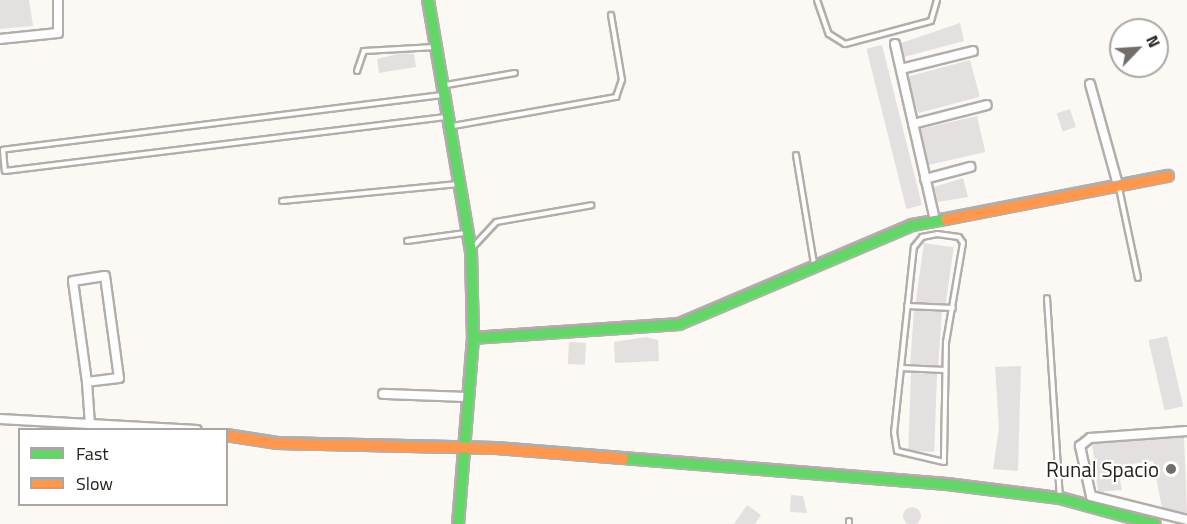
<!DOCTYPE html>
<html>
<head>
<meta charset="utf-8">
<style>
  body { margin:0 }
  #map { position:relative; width:1187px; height:524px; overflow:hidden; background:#fcf9f5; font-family:"Titillium Web",sans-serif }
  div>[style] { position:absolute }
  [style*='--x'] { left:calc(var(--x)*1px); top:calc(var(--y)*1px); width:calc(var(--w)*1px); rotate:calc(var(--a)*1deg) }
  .building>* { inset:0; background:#e5e0e0; transform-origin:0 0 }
  .round { border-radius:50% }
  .roads { filter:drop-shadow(2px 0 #b2aea9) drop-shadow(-2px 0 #b2aea9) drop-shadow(0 2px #b2aea9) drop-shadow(0 -2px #b2aea9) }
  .lane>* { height:4px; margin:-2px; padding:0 2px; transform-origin:2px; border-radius:2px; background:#fffefe }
  .street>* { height:8px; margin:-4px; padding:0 4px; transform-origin:4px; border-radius:4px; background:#fffefe }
  .fast>* { height:10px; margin:-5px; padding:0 5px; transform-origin:5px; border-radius:5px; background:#63d668 }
  .slow>* { height:10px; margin:-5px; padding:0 5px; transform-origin:5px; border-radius:5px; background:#ff974d }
  .dots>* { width:16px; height:16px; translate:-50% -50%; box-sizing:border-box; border:3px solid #fff; border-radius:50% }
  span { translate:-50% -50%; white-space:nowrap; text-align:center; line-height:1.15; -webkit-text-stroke:4.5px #fff; paint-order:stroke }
  .poi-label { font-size:21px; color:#27221c }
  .right { translate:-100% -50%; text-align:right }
  .legend { position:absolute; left:18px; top:428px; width:210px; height:78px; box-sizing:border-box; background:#fff; border:2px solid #a9a7a4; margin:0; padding:8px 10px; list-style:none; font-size:18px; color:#27221c }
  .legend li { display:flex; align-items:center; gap:12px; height:30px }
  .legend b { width:30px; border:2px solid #a9a7a4 }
  .north { position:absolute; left:1109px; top:18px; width:60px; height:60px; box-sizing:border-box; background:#fff; border:2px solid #a9a7a4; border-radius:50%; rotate:65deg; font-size:16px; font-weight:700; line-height:24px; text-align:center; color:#27221c }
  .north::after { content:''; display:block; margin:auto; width:21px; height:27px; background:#726d68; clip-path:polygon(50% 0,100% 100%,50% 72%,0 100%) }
</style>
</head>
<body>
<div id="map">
  <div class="building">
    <div style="clip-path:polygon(0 0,29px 0,33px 26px,0 29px)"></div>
    <div style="clip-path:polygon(960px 23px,964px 41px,904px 57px,901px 43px)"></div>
    <div style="left:882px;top:45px;width:165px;height:16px;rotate:76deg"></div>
    <div style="clip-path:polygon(401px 53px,414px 54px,416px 67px,379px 73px,377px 59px)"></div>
    <div style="left:970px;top:60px;width:38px;height:64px;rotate:75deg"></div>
    <div style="left:1070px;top:109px;width:19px;height:14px;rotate:72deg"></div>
    <div style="left:977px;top:116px;width:37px;height:58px;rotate:77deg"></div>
    <div style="clip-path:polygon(963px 178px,968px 197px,938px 202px,934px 187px)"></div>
    <div style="left:924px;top:243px;width:30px;height:60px;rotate:8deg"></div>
    <div style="left:914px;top:310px;width:28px;height:54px;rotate:4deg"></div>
    <div style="left:1167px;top:336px;width:72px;height:19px;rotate:77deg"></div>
    <div style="clip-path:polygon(646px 337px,658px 340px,659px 361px,615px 363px,614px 342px)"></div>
    <div style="left:569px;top:342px;width:17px;height:22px;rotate:3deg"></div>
    <div style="clip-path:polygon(1021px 366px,1018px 471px,993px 469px,999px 428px,995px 367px)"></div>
    <div style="left:911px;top:373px;width:26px;height:78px;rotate:2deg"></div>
    <div style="clip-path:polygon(1184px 437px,1187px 513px,1162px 508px,1153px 461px,1124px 465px,1119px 474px,1122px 490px,1098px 492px,1092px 444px)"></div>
    <div style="clip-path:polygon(791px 495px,803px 496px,807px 513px,790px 512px)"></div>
    <div style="clip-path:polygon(747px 505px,761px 515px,755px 524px,734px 524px)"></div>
    <div class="round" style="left:903px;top:507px;width:18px;height:18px"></div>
  </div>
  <div class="roads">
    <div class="lane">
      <div style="--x:817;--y:0;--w:36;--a:71"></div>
      <div style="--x:829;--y:34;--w:19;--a:32"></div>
      <div style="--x:845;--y:44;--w:89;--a:-15"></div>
      <div style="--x:931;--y:21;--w:22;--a:-74"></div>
      <div style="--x:357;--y:71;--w:21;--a:-71"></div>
      <div style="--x:364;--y:51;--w:71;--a:-3.2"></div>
      <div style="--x:446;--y:85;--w:70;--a:-9.9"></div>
      <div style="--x:442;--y:95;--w:442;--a:172.9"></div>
      <div style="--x:3;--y:150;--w:21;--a:85"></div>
      <div style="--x:5;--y:171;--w:444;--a:-7"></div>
      <div style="--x:453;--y:126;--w:166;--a:-10.1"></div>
      <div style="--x:616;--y:97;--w:18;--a:-71"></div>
      <div style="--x:622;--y:80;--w:66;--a:-99.6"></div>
      <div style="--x:796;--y:155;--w:110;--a:80.6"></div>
      <div style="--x:1119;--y:188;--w:92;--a:78.1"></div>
      <div style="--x:282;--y:201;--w:177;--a:-5.5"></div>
      <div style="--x:937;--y:234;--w:22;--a:8"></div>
      <div style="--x:959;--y:237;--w:7;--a:56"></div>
      <div style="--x:963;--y:243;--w:100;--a:99.7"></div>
      <div style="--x:946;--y:342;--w:120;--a:91"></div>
      <div style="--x:944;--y:462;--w:48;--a:-166.8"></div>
      <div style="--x:897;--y:451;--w:18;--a:-99"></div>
      <div style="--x:894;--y:433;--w:187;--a:-83.9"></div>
      <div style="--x:914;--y:247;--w:13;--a:-51"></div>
      <div style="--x:922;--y:237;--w:15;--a:-11"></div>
      <div style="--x:407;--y:241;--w:59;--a:-7.9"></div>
      <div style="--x:473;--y:247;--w:34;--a:-47"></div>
      <div style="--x:496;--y:222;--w:97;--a:-10"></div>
      <div style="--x:1047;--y:298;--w:199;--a:86.3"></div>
      <div style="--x:907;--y:306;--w:46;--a:2.5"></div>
      <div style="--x:901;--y:368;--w:44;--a:2.6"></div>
      <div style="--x:849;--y:521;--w:3;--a:90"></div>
    </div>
    <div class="street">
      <div style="--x:0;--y:39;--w:58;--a:-5.9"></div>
      <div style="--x:58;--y:33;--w:33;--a:-90"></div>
      <div style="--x:895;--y:44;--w:180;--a:77.2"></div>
      <div style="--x:901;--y:69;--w:74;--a:-14"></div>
      <div style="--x:1090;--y:84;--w:105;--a:74.5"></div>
      <div style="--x:913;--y:124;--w:76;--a:-14.4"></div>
      <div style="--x:925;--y:179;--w:47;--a:-14.9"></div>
      <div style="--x:87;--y:382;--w:102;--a:-97.9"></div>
      <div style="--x:73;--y:281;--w:32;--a:-9"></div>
      <div style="--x:105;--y:276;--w:103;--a:82.2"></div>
      <div style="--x:119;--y:378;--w:32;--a:173"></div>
      <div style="--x:87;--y:382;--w:39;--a:86"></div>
      <div style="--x:383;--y:394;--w:86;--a:2"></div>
      <div style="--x:0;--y:419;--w:197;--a:3.2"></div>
      <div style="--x:1187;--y:431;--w:97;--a:175.9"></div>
      <div style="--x:1090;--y:438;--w:13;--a:141"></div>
      <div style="--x:1080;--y:446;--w:51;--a:77.6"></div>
      <div style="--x:1091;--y:496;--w:99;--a:14"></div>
    </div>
    <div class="fast">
      <div style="--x:428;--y:0;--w:255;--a:80.3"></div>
      <div style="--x:471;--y:251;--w:87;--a:88.7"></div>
      <div style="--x:473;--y:338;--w:187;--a:94.6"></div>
      <div style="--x:473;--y:338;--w:206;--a:-3.9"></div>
      <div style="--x:679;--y:324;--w:253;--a:-23"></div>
      <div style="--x:912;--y:225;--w:35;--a:-10"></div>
      <div style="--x:623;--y:458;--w:325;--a:4.6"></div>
      <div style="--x:947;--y:484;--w:114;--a:7.1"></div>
      <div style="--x:1060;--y:498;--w:98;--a:15.3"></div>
    </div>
    <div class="slow">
      <div style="--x:946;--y:219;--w:226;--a:-11"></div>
      <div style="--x:226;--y:435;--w:52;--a:8.9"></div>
      <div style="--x:277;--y:443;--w:219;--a:1.3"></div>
      <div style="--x:496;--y:448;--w:127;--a:4.5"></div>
    </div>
  </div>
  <div class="dots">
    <div style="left:1171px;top:469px;background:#726d68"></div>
  </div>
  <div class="poi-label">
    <span class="right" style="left:1159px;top:469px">Runal Spacio</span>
  </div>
  <ul class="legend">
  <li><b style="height:8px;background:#63d668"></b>Fast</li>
  <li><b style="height:8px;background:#ff974d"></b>Slow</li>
  </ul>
  <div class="north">N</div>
</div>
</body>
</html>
